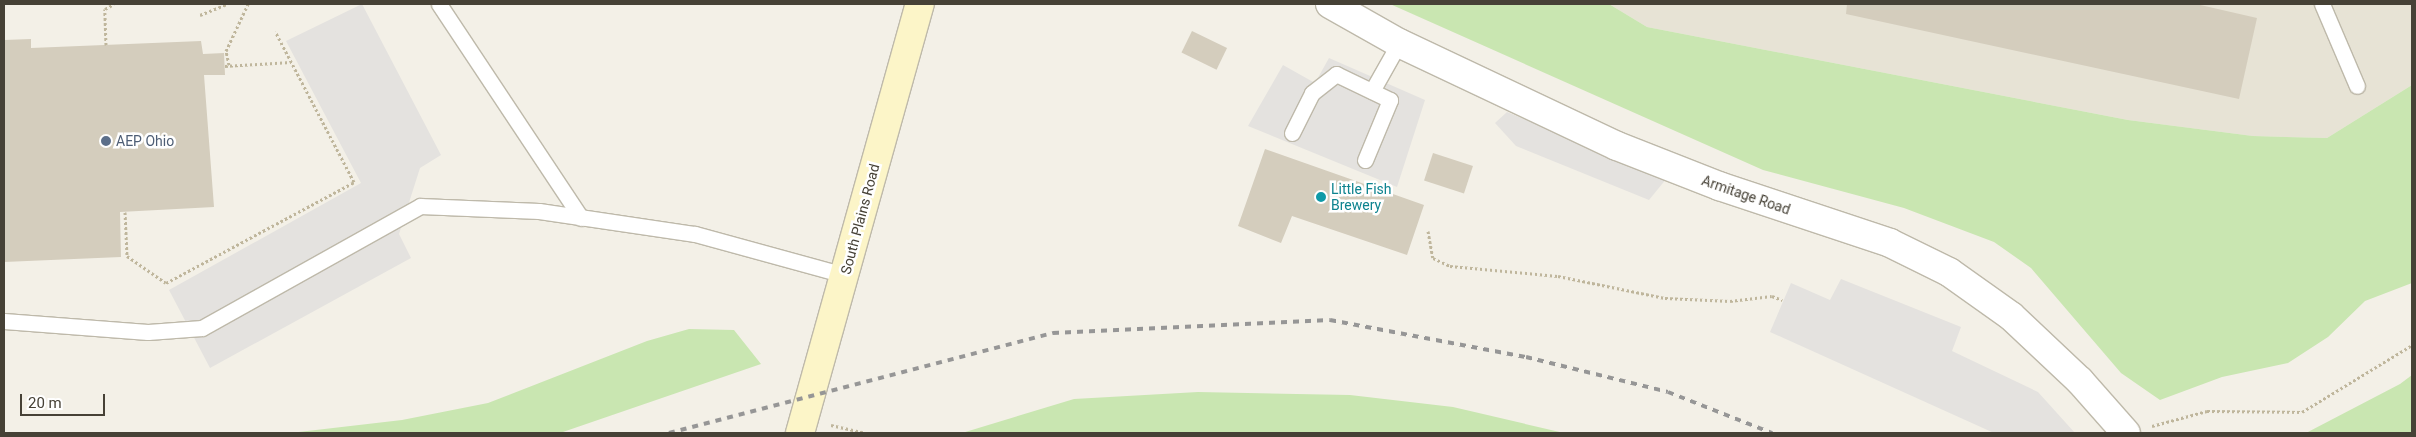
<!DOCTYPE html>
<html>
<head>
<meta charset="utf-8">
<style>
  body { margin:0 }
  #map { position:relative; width:2416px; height:437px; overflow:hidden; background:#f3f0e7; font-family:Roboto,sans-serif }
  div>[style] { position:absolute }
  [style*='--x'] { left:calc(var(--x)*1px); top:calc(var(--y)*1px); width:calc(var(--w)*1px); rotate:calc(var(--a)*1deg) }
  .residential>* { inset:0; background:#e7e3d5 }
  .green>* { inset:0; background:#c9e6b1 }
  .parking>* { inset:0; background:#e4e2df }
  .building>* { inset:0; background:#d4cdbd; transform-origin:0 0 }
  .path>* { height:3px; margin-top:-1.5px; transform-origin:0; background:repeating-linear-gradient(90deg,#bfb69c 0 2.5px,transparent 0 5px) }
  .roads { filter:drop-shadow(1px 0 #beb9aa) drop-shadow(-1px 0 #beb9aa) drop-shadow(0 1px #beb9aa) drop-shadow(0 -1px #beb9aa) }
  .lane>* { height:15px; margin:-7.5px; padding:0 7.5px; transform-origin:7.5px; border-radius:7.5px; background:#fff }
  .street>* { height:28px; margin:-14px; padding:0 14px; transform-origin:14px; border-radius:14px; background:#fff }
  .secondary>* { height:28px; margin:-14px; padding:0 14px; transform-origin:14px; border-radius:14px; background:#fcf5c8 }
  .rail>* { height:4px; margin-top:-2px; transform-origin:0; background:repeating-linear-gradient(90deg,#969696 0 6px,transparent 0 12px) }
  .dots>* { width:14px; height:14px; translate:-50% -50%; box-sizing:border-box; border:2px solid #fff; border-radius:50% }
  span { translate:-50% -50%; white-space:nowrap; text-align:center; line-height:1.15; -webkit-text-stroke:5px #fff; paint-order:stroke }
  .service-label { font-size:14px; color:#4e5e75 }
  .left { translate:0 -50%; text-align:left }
  .culture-label { font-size:14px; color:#0d838f }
  .street-label { font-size:14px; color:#464136 }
  .frame { position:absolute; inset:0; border:5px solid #464136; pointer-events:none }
  .scale { position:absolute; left:20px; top:394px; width:85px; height:22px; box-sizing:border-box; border:2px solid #464136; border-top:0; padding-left:6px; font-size:15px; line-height:18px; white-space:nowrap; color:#464136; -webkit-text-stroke:4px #fff; paint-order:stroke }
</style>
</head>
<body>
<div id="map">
  <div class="residential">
    <div style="clip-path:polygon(1609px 4px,2412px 4px,2412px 85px,2327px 138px,2253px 136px,2128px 120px,1647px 27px)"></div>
  </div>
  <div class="green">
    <div style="clip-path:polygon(1390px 4px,1609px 4px,1647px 27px,2128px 120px,2253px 136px,2327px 138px,2412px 85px,2412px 283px,2365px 301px,2328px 337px,2288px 363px,2222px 377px,2160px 400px,2121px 373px,2031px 268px,1994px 242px,1904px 208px,1763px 170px)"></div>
    <div style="clip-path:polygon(689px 329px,734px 330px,761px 364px,560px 433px,290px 433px,402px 420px,488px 403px,647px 341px)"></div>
    <div style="clip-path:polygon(2412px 375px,2412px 433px,2306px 433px,2400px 384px)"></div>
    <div style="clip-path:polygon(1198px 392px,1350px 395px,1453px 407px,1564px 433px,962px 433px,1074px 399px)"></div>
  </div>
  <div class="parking">
    <div style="clip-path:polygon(362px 4px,441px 155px,420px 168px,399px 234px,411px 258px,210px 368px,169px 290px,361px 183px,286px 41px)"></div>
    <div style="clip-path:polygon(1329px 58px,1425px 100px,1397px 187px,1248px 126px,1283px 65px,1315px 83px)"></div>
    <div style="clip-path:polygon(1507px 112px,1667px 178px,1649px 200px,1516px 146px,1495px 123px)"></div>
    <div style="clip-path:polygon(1841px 279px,1961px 327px,1952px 351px,2038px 392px,2075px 433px,1994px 433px,1770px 332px,1791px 283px,1830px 300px)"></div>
  </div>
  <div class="building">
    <div style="clip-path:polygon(1847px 4px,2196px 4px,2257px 18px,2239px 99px,1846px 14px)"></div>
    <div style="left:1192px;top:31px;width:39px;height:24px;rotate:26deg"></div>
    <div style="clip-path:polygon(31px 39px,31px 48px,201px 41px,203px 54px,224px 53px,225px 75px,204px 75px,214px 207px,120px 212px,121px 257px,4px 262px,4px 40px)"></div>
    <div style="clip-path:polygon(1265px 149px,1424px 205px,1407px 255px,1292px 216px,1281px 243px,1238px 226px)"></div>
    <div style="left:1433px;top:153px;width:42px;height:29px;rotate:18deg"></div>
  </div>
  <div class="path">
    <div style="--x:200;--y:15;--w:29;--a:-22"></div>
    <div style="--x:106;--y:45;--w:36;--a:-92"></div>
    <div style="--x:105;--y:9;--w:10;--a:-29"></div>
    <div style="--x:229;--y:65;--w:14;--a:-102"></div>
    <div style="--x:226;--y:51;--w:52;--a:-64.9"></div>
    <div style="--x:225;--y:66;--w:66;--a:-3.5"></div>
    <div style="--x:125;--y:212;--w:44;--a:87.4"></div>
    <div style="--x:127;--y:256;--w:47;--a:34.7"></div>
    <div style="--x:166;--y:283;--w:213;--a:-28.2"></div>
    <div style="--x:354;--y:182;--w:170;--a:-117.6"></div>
    <div style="--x:1428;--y:231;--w:27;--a:80"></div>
    <div style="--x:1433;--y:258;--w:19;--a:25"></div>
    <div style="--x:1450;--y:266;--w:108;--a:5.3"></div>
    <div style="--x:1558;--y:276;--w:109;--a:11.6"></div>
    <div style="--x:1665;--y:298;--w:65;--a:2.6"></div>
    <div style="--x:1730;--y:301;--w:42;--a:-6.8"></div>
    <div style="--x:1772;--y:296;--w:11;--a:22"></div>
    <div style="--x:831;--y:425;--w:37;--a:13"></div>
    <div style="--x:2152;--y:426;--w:57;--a:-15.3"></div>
    <div style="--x:2207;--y:411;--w:95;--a:0.6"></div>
    <div style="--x:2302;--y:412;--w:129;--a:-31.3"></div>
  </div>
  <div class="roads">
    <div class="lane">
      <div style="--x:439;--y:4;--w:257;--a:56.4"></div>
      <div style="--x:2322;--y:4;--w:89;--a:66.9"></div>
      <div style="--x:1372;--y:91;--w:55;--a:-60.6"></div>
      <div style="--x:1292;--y:133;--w:45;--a:-63.4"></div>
      <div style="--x:1312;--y:93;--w:31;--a:-38"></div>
      <div style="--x:1336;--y:74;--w:60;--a:25.7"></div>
      <div style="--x:1390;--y:100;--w:65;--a:112.6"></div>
      <div style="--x:4;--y:321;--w:144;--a:4.4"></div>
      <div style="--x:148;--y:332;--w:54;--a:-4.2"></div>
      <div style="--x:202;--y:328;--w:250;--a:-29.2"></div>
      <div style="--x:420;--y:206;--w:119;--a:2.4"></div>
      <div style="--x:539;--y:211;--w:158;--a:8.4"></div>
      <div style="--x:695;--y:234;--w:156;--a:15.3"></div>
    </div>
    <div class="street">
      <div style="--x:1330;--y:4;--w:79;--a:29.5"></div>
      <div style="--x:1399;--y:43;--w:241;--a:25.3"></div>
      <div style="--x:1617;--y:146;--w:110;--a:21.4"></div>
      <div style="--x:1719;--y:186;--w:180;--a:18.4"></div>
      <div style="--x:1890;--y:243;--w:66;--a:26.2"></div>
      <div style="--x:1949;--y:272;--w:76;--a:35.4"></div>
      <div style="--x:2011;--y:316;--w:95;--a:43.3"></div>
      <div style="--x:2080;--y:381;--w:69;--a:48.5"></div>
    </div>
    <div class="secondary">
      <div style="--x:800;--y:433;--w:445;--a:-74.4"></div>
    </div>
  </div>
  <div class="rail">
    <div style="--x:669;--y:433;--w:397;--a:-14.6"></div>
    <div style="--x:1053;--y:333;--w:277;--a:-2.7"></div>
    <div style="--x:1330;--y:320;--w:199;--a:10.7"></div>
    <div style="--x:1526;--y:357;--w:146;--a:13.8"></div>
    <div style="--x:1668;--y:392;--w:112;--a:21.5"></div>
  </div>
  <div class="dots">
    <div style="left:106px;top:141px;background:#5c6f8a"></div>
    <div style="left:1321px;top:197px;background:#0f9aa8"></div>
  </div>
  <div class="service-label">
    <span class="left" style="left:116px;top:141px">AEP Ohio</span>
  </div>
  <div class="culture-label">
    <span class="left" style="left:1331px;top:197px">Little Fish<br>Brewery</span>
  </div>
  <div class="street-label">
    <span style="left:1746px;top:195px;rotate:19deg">Armitage Road</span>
    <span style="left:860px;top:219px;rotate:-75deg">South Plains Road</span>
  </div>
  <div class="frame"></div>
  <div class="scale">20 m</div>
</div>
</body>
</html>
